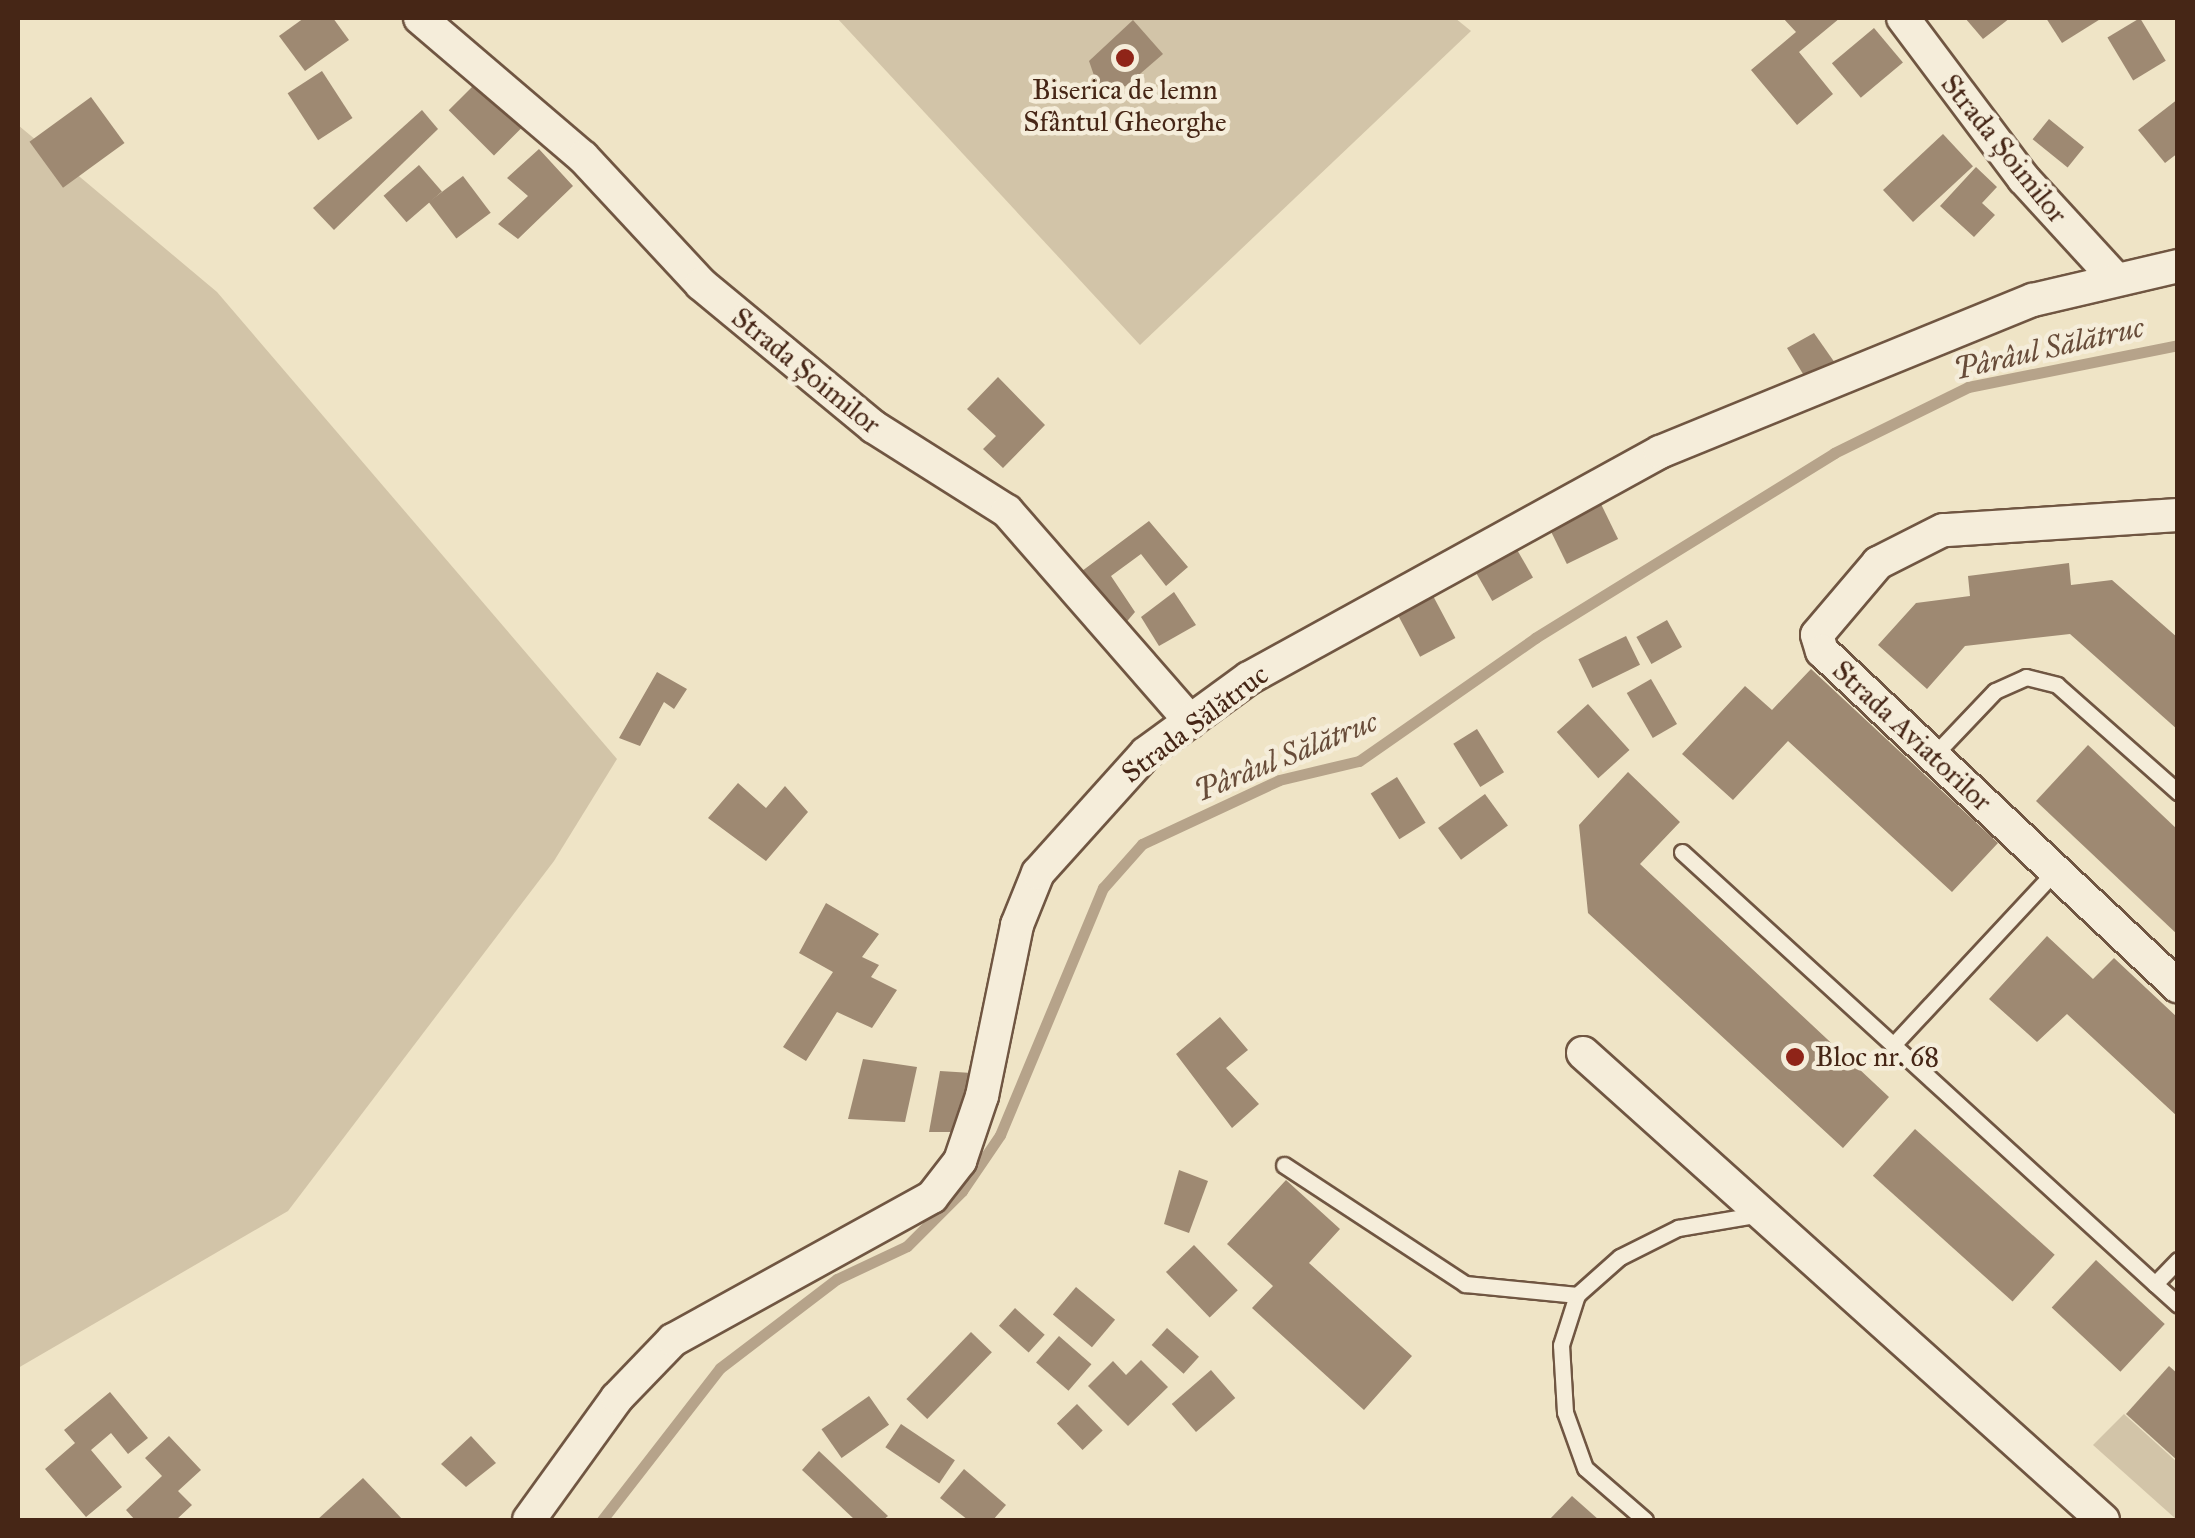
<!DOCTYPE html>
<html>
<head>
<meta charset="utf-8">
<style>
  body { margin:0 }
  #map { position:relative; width:2195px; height:1538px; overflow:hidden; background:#efe4c6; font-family:"IM FELL Great Primer",serif }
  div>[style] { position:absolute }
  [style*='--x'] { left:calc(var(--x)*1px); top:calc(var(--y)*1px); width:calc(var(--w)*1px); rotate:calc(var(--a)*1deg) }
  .green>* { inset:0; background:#d2c4a8 }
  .stream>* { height:11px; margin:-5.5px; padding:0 5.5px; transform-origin:5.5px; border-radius:5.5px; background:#b6a38a }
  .building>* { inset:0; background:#9e8972; transform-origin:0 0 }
  .roads { filter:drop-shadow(2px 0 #705642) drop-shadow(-2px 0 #705642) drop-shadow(0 2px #705642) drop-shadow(0 -2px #705642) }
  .lane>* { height:15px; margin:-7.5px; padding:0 7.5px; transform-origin:7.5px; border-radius:7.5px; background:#f5edda }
  .street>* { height:32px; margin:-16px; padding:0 16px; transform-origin:16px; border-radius:16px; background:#f5edda }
  .dots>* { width:28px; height:28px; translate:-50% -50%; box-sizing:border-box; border:5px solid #f5edda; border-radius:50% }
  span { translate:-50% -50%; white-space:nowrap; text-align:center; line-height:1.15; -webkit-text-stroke:9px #f5edda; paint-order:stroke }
  .poi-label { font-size:28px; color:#462616 }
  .left { translate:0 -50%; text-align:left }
  .street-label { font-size:28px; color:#462616 }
  .water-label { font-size:30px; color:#684c39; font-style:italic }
  .frame { position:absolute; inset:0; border:20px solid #462616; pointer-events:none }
</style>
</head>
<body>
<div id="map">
  <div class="green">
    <div style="clip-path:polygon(837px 18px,1455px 18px,1471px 31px,1140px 345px)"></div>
    <div style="clip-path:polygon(18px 125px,217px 292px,617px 759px,554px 861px,288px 1211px,18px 1368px)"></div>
    <div style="clip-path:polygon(2124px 1414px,2177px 1462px,2177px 1520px,2093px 1445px)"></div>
  </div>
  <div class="stream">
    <div style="--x:602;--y:1520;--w:192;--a:-52.2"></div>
    <div style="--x:720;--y:1368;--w:147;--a:-37.3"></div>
    <div style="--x:837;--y:1279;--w:77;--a:-25.2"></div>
    <div style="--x:907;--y:1246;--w:78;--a:-45"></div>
    <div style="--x:962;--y:1191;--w:68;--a:-55.8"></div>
    <div style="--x:1000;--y:1135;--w:268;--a:-67.4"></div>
    <div style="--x:1103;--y:888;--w:59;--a:-48.4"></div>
    <div style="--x:1142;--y:844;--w:151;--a:-25"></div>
    <div style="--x:1279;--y:780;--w:82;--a:-13.4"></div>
    <div style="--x:1359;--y:761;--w:215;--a:-34.9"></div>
    <div style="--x:1535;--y:638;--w:352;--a:-31.7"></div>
    <div style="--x:1834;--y:453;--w:149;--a:-26.2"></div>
    <div style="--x:1968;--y:387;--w:214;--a:-11.3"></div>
  </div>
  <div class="building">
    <div style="clip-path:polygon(304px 18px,333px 18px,349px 40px,305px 71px,279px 36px)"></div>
    <div style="clip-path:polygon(1783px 18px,1840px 18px,1799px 52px,1833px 94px,1797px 125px,1751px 70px,1796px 32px)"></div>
    <div style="clip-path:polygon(1965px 18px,2010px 18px,1983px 39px)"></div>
    <div style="clip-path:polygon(2046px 18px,2102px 18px,2062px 43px)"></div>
    <div style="left:2140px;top:18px;width:50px;height:38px;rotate:59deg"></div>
    <div style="clip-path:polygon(1133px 20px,1163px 54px,1126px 86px,1099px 90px,1089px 61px)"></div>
    <div style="left:1874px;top:28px;width:45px;height:55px;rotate:50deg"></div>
    <div style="left:322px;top:71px;width:56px;height:41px;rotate:57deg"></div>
    <div style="left:477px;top:82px;width:64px;height:40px;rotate:45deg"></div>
    <div style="left:91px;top:97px;width:57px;height:76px;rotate:54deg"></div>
    <div style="clip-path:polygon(2178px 99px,2178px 153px,2165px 163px,2138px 130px)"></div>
    <div style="clip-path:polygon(422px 110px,438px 129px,334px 230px,313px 208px)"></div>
    <div style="left:2049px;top:119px;width:45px;height:26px;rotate:39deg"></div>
    <div style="left:1943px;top:134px;width:44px;height:82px;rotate:47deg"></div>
    <div style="clip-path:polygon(539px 149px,573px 186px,518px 239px,498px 224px,528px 196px,507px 178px)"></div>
    <div style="left:419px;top:165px;width:35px;height:47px;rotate:49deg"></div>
    <div style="clip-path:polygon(1976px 167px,1997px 187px,1982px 203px,1995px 215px,1974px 237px,1940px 206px)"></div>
    <div style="left:463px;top:176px;width:46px;height:43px;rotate:53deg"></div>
    <div style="clip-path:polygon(1814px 333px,1835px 363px,1808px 382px,1787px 348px)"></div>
    <div style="clip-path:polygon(998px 377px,1045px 425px,1003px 468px,983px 449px,996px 436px,967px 409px)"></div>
    <div style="left:1601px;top:504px;width:39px;height:57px;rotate:64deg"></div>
    <div style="clip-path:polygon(1149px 521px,1188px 567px,1166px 586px,1141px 554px,1111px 576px,1135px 612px,1123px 626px,1082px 571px)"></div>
    <div style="left:1516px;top:548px;width:34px;height:47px;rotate:60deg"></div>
    <div style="clip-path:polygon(2069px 563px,2071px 585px,2112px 580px,2178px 638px,2178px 730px,2070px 634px,1965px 646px,1927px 689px,1878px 645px,1916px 603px,1970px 596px,1968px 576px)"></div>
    <div style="clip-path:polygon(1174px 592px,1196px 625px,1159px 646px,1141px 617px)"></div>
    <div style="left:1431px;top:592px;width:52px;height:40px;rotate:62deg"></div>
    <div style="left:1667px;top:620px;width:31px;height:35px;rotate:61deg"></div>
    <div style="left:1626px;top:636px;width:32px;height:53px;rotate:64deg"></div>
    <div style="clip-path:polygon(1811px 669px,1998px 843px,1952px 892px,1788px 741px,1733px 800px,1682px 754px,1745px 686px,1772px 710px)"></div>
    <div style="clip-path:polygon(657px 672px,687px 689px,674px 709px,664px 702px,640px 746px,619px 738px)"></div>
    <div style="left:1651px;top:679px;width:52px;height:28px;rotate:60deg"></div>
    <div style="left:1588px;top:704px;width:62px;height:42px;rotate:48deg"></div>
    <div style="left:1477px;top:729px;width:51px;height:28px;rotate:58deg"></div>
    <div style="clip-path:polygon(2088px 745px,2178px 830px,2178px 935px,2036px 801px)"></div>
    <div style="clip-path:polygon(1628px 772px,1680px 822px,1640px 864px,1889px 1097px,1843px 1148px,1588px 913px,1579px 825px)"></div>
    <div style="left:1397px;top:777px;width:54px;height:31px;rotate:58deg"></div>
    <div style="clip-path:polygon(738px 783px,766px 808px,785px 786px,808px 812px,766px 861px,708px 818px)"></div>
    <div style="left:1485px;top:794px;width:39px;height:58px;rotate:54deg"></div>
    <div style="clip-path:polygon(826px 903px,879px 934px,862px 957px,879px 965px,871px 977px,897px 990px,872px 1028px,837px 1012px,806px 1061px,783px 1047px,833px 972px,799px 953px)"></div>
    <div style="clip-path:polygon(2047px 936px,2093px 979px,2114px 958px,2178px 1018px,2178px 1117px,2067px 1014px,2037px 1042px,1989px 999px)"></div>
    <div style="clip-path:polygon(1220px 1017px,1248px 1050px,1226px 1068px,1259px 1104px,1232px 1128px,1176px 1054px)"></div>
    <div style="clip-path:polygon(863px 1059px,917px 1067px,905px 1122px,848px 1119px)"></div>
    <div style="clip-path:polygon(940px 1071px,972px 1073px,956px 1132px,929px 1132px)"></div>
    <div style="left:1915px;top:1129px;width:188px;height:63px;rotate:42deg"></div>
    <div style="clip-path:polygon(1179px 1170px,1208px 1181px,1189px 1233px,1164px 1224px)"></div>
    <div style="clip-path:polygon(1286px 1180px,1340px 1229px,1309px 1263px,1412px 1356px,1364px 1410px,1252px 1308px,1273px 1286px,1227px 1244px)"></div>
    <div style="left:1194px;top:1245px;width:63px;height:39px;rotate:46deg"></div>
    <div style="left:2096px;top:1260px;width:94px;height:65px;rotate:43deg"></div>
    <div style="left:1076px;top:1287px;width:51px;height:36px;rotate:40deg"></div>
    <div style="left:1015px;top:1308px;width:40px;height:24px;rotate:42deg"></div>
    <div style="left:1167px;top:1328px;width:43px;height:23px;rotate:42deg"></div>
    <div style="left:971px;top:1332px;width:29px;height:93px;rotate:44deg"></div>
    <div style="left:1059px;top:1336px;width:43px;height:35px;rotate:41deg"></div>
    <div style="clip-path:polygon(1141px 1360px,1168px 1387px,1128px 1426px,1088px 1386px,1113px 1361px,1126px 1375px)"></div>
    <div style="clip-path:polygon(2169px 1366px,2178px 1374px,2178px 1461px,2126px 1414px)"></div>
    <div style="left:1211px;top:1370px;width:37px;height:52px;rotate:49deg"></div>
    <div style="clip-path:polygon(110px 1392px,148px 1438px,128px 1454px,111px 1433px,91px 1450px,122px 1487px,86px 1517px,45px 1469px,75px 1443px,64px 1430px)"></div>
    <div style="left:869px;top:1396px;width:35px;height:58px;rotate:55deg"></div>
    <div style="left:1077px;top:1404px;width:37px;height:28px;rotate:46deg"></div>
    <div style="left:901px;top:1424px;width:65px;height:28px;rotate:34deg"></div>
    <div style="clip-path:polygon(169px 1436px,201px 1470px,178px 1491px,192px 1505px,176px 1520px,135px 1520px,126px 1510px,162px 1476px,145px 1458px)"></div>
    <div style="clip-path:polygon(471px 1436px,496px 1463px,466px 1487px,441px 1464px)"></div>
    <div style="clip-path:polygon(819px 1451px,888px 1516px,883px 1520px,855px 1520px,802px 1470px)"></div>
    <div style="clip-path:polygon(964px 1469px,1006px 1505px,993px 1520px,968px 1520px,940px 1498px)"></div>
    <div style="clip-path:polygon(363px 1478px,403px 1520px,317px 1520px)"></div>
    <div style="clip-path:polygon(1572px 1496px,1599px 1520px,1549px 1520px)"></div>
  </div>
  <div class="roads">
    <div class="lane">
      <div style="--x:1934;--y:755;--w:88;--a:-46.4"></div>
      <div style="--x:1995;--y:691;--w:34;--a:-24"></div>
      <div style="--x:2026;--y:677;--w:32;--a:14"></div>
      <div style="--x:2057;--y:685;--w:162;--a:41.5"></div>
      <div style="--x:1682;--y:852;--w:641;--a:42.41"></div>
      <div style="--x:1893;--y:1045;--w:238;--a:-47"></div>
      <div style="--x:1284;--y:1165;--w:217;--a:33.3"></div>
      <div style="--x:1465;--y:1284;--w:113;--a:5.6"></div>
      <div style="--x:2178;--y:1260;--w:33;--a:134"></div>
      <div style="--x:2155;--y:1284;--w:31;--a:42"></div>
      <div style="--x:1645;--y:1520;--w:79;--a:-139.1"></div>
      <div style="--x:1585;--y:1468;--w:59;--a:-109.7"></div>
      <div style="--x:1565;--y:1412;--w:67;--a:-93.4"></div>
      <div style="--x:1561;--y:1345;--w:52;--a:-72.3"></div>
      <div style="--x:1577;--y:1295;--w:57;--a:-41.5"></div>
      <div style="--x:1620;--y:1257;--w:65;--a:-26.6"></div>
      <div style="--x:1678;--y:1228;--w:85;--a:-9.5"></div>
    </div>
    <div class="street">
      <div style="--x:420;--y:18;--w:214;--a:40.5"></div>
      <div style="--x:583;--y:157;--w:173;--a:47.1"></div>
      <div style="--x:701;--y:284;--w:224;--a:39.6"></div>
      <div style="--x:874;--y:427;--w:157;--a:32.3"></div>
      <div style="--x:1007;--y:511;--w:279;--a:48.9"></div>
      <div style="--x:1903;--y:18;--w:201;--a:53.1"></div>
      <div style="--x:2024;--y:179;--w:130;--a:47.5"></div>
      <div style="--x:2178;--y:515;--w:235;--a:176.3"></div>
      <div style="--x:1943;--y:530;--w:73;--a:153.1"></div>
      <div style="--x:1878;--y:563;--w:94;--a:130.3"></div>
      <div style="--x:1817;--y:635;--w:17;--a:73"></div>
      <div style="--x:1822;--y:651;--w:489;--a:43.3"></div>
      <div style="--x:1583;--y:1053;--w:699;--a:41.93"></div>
      <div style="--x:529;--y:1520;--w:150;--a:-54.2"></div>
      <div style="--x:617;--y:1398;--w:81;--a:-46"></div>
      <div style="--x:673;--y:1340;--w:296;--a:-28.9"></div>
      <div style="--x:932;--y:1197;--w:46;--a:-52.1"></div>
      <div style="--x:960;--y:1161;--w:69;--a:-71.3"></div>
      <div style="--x:982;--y:1096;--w:175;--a:-78.4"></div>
      <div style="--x:1017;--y:925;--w:56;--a:-68"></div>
      <div style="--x:1038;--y:873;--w:161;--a:-48"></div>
      <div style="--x:1146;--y:753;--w:127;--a:-36.1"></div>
      <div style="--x:1249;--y:678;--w:469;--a:-28.8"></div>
      <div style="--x:1660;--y:452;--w:403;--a:-22.2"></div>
      <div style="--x:2033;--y:300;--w:149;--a:-13.2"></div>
    </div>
  </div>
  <div class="dots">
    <div style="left:1125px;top:58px;background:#8f2418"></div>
    <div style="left:1795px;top:1057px;background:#8f2418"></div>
  </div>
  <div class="poi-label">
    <span style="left:1125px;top:106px">Biserica de lemn<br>Sfântul Gheorghe</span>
    <span class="left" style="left:1815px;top:1057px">Bloc nr. 68</span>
  </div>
  <div class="street-label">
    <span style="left:2004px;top:149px;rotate:51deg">Strada Șoimilor</span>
    <span style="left:806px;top:371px;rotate:39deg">Strada Șoimilor</span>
    <span style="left:1195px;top:724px;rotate:-37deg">Strada Sălătruc</span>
    <span style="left:1912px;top:736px;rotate:43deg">Strada Aviatorilor</span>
  </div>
  <div class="water-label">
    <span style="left:2049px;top:348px;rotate:-13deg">Pârâul Sălătruc</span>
    <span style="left:1286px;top:756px;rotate:-22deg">Pârâul Sălătruc</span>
  </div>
  <div class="frame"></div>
</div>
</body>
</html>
